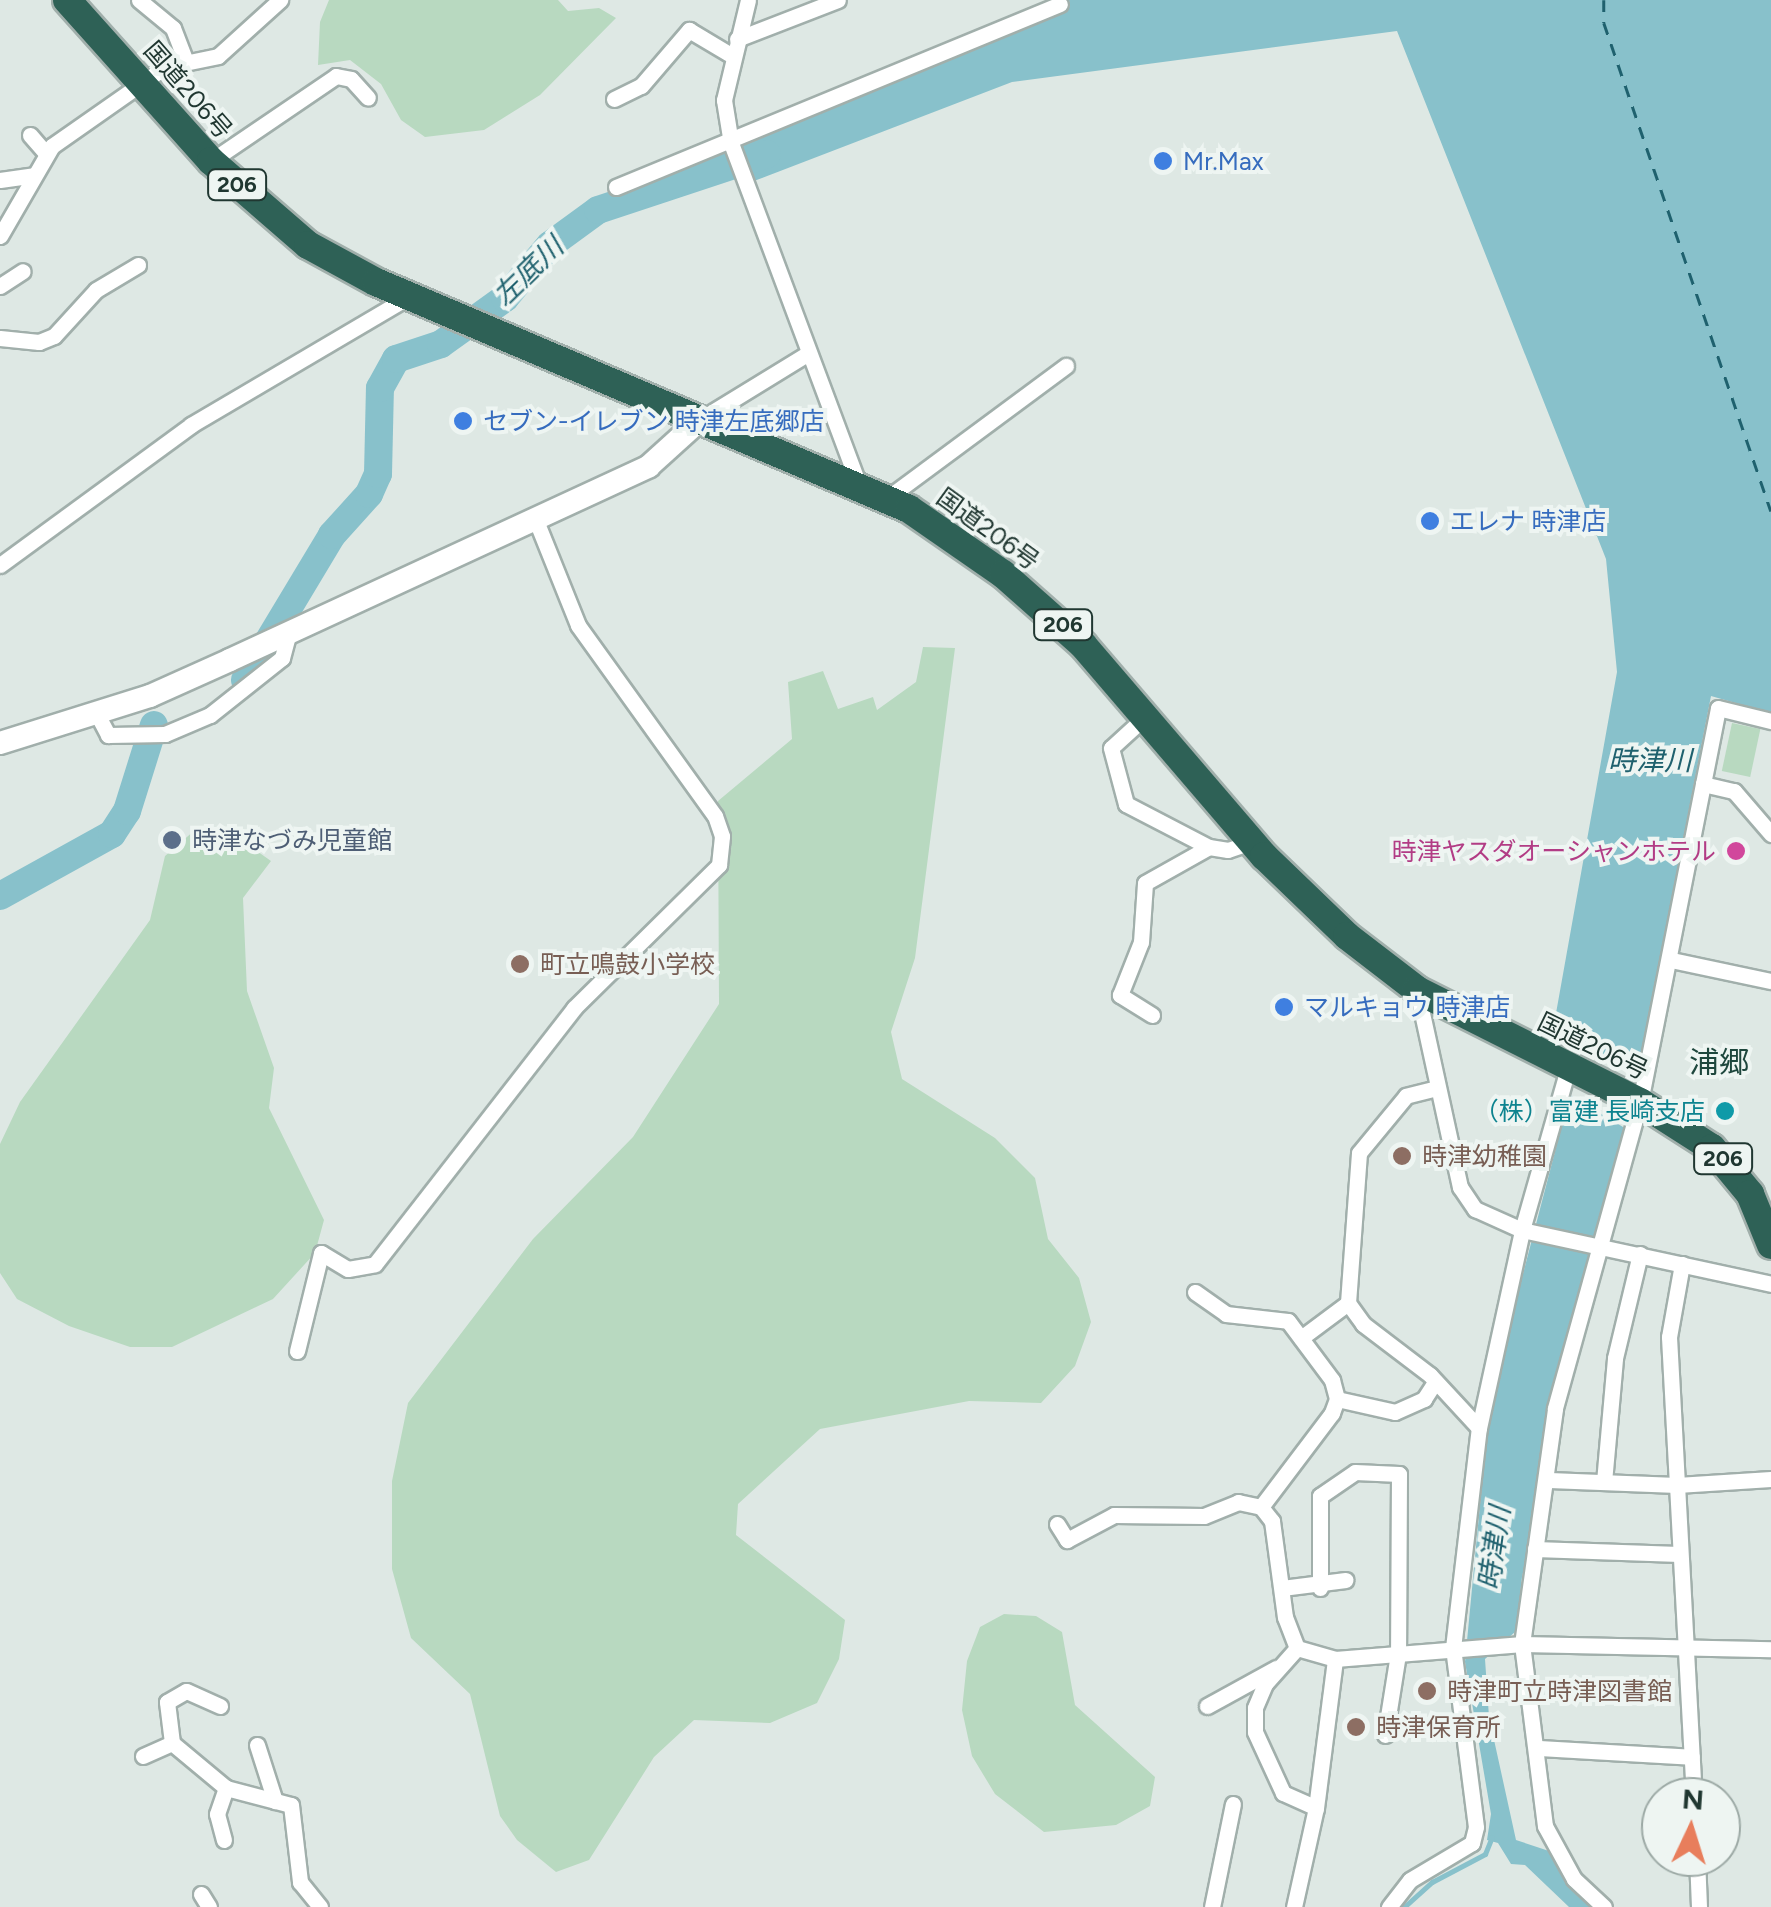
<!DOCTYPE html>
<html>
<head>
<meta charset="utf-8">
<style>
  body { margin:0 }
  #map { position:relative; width:1771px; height:1907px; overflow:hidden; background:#dee8e4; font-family:Figtree,"Noto Sans JP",sans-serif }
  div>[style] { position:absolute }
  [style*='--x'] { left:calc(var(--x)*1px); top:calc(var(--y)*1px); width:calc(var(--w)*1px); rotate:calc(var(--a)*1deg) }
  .green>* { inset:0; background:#b8d9c0; transform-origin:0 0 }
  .water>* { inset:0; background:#88c1cb }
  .pier>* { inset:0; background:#dee8e4 }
  .stream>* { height:5px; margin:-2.5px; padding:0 2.5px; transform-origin:2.5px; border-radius:2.5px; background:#88c1cb }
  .river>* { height:28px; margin:-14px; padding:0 14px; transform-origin:14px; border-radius:14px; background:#88c1cb }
  .ferry>* { height:2.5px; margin-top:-1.25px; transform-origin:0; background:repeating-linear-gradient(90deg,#1f616e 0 12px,transparent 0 22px) }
  .roads { filter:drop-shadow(2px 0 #a1afab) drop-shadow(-2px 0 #a1afab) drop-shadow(0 2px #a1afab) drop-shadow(0 -2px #a1afab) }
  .street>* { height:15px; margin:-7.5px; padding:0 7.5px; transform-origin:7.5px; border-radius:7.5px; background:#fff }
  .secondary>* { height:22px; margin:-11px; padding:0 11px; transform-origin:11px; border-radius:11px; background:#fff }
  .highway>* { height:28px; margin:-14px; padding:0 14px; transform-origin:14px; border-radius:14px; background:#2e6156 }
  .dots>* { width:28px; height:28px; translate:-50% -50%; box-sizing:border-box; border:5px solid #eef5f2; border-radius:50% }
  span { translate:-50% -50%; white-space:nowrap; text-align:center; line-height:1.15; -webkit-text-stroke:8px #eef5f2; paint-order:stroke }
  .shield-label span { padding:2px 8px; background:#eef5f2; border:2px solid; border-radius:8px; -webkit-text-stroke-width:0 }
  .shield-label { font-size:22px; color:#203731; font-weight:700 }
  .street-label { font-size:25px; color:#203731 }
  .shop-label { font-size:25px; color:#366cbe }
  .left { translate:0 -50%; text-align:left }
  .service-label { font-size:25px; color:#4e5e75 }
  .hotel-label { font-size:25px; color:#b23c85 }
  .right { translate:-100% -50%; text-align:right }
  .education-label { font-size:25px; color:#785e54 }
  .culture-label { font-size:25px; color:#0d838f }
  .water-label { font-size:28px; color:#1f616e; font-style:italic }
  .quarter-label { font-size:30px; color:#1e473d }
  .north { position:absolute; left:1641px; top:1777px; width:100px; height:100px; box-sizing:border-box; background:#eef5f2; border:2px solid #9ca9a5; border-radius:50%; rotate:4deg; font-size:28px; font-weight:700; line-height:40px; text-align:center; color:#203731 }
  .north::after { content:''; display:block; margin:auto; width:35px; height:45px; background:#e87e5c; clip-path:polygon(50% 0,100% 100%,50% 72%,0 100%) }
</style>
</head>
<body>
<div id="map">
  <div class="green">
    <div style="clip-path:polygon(329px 0,558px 0,568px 11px,599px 8px,616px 18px,540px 95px,484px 130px,425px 137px,401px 120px,381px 84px,350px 60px,318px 65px,320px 22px)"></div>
    <div style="clip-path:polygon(923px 647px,955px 648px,915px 958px,891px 1032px,902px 1079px,995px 1138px,1035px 1178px,1048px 1239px,1079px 1278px,1091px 1322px,1075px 1366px,1041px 1403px,969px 1401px,820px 1429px,738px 1504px,736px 1535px,845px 1620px,839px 1659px,817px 1703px,770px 1723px,694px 1720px,654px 1757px,589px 1860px,556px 1872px,517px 1840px,500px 1816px,470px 1694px,411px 1638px,392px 1569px,392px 1481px,408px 1403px,533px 1239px,633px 1137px,719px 1004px,718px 801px,792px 739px,788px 682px,823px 671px,838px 709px,873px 697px,877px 710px,916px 682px)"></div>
    <div style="left:1732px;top:723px;width:29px;height:49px;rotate:12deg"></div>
    <div style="clip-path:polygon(195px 830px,237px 837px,271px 861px,243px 898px,247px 991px,274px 1068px,269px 1108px,324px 1220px,315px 1253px,273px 1299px,172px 1347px,130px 1347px,69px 1326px,17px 1299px,0 1273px,0 1144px,20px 1102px,150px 920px,165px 856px)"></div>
    <div style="clip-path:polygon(1004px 1614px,1036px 1616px,1062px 1632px,1075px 1705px,1155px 1777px,1150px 1806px,1116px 1825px,1044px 1832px,995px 1794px,972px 1756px,962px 1710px,967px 1661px,980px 1627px)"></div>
  </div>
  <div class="water">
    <div style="clip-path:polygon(1069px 0,1771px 0,1771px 713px,1711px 696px,1626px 1132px,1522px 1577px,1516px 1631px,1485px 1659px,1489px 1717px,1516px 1840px,1549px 1851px,1595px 1907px,1569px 1907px,1525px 1865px,1511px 1864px,1498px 1843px,1487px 1840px,1491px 1814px,1465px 1662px,1490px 1400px,1568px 1102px,1553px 1030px,1617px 672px,1606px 559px,1397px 31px,1012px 82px,754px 181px,737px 136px,1070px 7px)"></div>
  </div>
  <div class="pier">
    <div style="clip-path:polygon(1548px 1032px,1638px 1075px,1628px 1130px,1560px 1089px)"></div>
  </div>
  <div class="stream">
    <div style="--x:1404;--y:1907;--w:38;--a:-42"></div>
    <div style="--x:1432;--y:1882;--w:60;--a:-27.8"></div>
    <div style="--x:1485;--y:1854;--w:18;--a:-68"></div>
  </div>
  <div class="river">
    <div style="--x:245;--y:680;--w:169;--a:-59"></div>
    <div style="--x:332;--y:535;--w:55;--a:-47.9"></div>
    <div style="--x:369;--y:494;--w:22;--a:-66"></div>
    <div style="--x:378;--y:474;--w:86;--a:-88.7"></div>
    <div style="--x:380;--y:388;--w:33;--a:-61"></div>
    <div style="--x:396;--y:359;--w:47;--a:-18.4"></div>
    <div style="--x:441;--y:344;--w:79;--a:-35.7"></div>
    <div style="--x:505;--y:298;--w:70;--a:-49.7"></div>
    <div style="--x:550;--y:245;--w:59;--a:-36.1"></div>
    <div style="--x:598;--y:210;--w:178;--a:-18.3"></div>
    <div style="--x:0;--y:896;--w:128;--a:-29"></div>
    <div style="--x:112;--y:834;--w:27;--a:-57"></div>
    <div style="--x:127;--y:811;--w:90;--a:-72.6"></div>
  </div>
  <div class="ferry">
    <div style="--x:1604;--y:0;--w:23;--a:90"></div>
    <div style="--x:1604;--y:23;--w:516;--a:71.11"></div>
  </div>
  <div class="roads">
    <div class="street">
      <div style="--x:139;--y:0;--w:44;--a:39.5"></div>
      <div style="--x:173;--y:28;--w:33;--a:69"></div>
      <div style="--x:748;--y:0;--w:103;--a:103.5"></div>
      <div style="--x:724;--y:100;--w:44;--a:80.8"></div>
      <div style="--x:731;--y:143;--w:365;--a:69.5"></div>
      <div style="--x:737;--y:39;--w:108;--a:-21.1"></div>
      <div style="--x:614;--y:99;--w:30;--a:-26"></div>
      <div style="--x:641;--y:86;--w:74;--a:-49.4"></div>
      <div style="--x:689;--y:30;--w:49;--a:30.8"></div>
      <div style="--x:30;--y:135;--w:23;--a:49"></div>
      <div style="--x:211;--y:161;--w:151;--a:-34.2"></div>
      <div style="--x:336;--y:76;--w:15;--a:11"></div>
      <div style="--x:351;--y:79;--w:25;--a:48"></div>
      <div style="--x:0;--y:180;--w:34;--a:-8"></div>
      <div style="--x:616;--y:187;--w:480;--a:-22.4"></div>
      <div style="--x:0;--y:236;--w:104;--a:-60"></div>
      <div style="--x:52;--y:146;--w:138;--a:-35"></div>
      <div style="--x:165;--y:67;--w:54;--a:-11.7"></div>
      <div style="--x:218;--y:56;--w:84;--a:-42.1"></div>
      <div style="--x:0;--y:286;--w:27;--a:-33"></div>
      <div style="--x:0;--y:338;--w:39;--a:6"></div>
      <div style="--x:39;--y:342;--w:16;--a:-22"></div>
      <div style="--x:54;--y:336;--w:62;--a:-47.6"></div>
      <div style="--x:96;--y:290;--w:49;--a:-30.8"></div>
      <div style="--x:701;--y:419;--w:124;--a:-31.5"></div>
      <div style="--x:886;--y:499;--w:224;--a:-36.5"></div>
      <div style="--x:0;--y:565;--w:237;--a:-36.2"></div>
      <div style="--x:191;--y:425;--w:254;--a:-30.5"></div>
      <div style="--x:97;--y:714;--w:24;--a:62"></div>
      <div style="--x:108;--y:735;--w:57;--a:-1"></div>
      <div style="--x:165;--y:734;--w:49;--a:-22.9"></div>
      <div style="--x:210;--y:715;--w:92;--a:-38.4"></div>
      <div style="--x:282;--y:658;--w:27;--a:-75"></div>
      <div style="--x:1146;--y:716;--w:47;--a:137.6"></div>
      <div style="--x:1111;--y:748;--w:58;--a:75"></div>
      <div style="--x:1126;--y:804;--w:93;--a:27.4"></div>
      <div style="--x:1209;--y:847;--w:19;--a:9"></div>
      <div style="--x:1228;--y:850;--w:24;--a:-19"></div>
      <div style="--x:1703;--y:784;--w:77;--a:-78.8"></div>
      <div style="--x:1718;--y:708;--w:55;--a:13.8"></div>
      <div style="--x:1671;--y:960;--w:102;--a:11.9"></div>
      <div style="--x:1417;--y:990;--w:202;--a:77.7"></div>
      <div style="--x:1460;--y:1187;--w:27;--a:56"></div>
      <div style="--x:1475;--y:1209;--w:51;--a:24.1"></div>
      <div style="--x:1522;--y:1230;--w:255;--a:12.2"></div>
      <div style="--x:1152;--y:1015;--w:38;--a:-148"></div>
      <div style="--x:1120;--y:995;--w:57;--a:-68.4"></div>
      <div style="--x:1141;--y:942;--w:59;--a:-86.1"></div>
      <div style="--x:1145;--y:883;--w:73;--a:-29.4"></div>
      <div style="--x:1437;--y:1088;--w:32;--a:166"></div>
      <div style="--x:1406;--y:1096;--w:74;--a:129.5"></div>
      <div style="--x:1359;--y:1153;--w:150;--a:94.2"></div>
      <div style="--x:1348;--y:1303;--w:26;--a:54"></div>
      <div style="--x:1363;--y:1324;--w:84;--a:37.3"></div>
      <div style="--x:1430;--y:1375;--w:72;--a:47.2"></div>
      <div style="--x:1682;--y:1264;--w:74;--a:100.1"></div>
      <div style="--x:1669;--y:1337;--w:461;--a:86.9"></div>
      <div style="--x:1195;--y:1292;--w:38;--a:35"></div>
      <div style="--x:1226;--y:1314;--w:62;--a:6.4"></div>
      <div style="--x:1288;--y:1321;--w:74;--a:53.3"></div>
      <div style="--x:1332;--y:1380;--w:20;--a:75"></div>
      <div style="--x:1337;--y:1399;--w:15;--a:110"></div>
      <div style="--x:1332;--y:1413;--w:118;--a:127.1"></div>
      <div style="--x:1301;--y:1338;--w:59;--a:-36.7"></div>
      <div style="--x:297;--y:1351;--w:101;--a:-76.2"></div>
      <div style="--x:321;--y:1253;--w:31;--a:31"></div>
      <div style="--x:348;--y:1269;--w:27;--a:-10"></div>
      <div style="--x:375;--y:1264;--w:324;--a:-52.1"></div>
      <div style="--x:574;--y:1008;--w:204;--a:-44.6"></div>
      <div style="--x:719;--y:865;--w:29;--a:-84"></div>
      <div style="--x:722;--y:836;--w:21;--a:-109"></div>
      <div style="--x:715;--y:816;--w:235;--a:-125.7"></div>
      <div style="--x:578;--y:625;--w:115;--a:-111.9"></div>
      <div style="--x:1337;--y:1399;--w:59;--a:12.6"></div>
      <div style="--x:1395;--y:1412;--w:32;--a:-24"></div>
      <div style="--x:1424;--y:1399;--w:17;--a:-57"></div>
      <div style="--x:1549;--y:1480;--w:128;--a:2.2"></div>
      <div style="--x:1677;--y:1485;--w:94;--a:-3.7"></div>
      <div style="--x:1604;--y:1482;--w:124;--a:-84.9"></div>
      <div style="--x:1615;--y:1358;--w:107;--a:-76.5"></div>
      <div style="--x:1057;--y:1524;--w:19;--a:58"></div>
      <div style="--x:1067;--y:1540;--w:53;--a:-28"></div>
      <div style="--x:1114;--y:1515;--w:90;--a:0.6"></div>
      <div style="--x:1204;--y:1516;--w:37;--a:-22"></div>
      <div style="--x:1238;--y:1502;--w:24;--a:12"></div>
      <div style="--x:1261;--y:1507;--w:18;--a:52"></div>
      <div style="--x:1272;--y:1521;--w:97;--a:82.3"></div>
      <div style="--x:1285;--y:1617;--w:33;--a:69"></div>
      <div style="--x:1297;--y:1648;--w:40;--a:16"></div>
      <div style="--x:1335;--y:1659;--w:188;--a:-4.6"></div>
      <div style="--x:1522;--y:1644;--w:249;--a:1.2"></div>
      <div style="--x:1535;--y:1549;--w:144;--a:2"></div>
      <div style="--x:1282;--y:1588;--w:64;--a:-7.2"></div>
      <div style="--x:1320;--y:1588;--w:92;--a:-90"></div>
      <div style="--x:1320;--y:1496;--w:42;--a:-34.4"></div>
      <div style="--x:1355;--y:1472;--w:44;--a:2.6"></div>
      <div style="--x:1399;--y:1474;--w:180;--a:90.3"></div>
      <div style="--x:1398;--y:1654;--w:82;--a:99.1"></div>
      <div style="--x:1297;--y:1648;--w:48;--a:131.6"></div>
      <div style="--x:1265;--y:1684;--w:26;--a:113"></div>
      <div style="--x:1255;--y:1708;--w:24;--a:90"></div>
      <div style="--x:1255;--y:1732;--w:67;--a:65.3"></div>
      <div style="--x:1283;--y:1793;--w:36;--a:24"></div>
      <div style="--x:1316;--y:1808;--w:150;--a:-82.7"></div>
      <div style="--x:220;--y:1706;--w:37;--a:-156"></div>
      <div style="--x:186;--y:1691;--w:22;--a:150"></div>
      <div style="--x:167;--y:1702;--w:41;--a:83"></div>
      <div style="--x:172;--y:1743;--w:70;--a:39.8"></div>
      <div style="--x:226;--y:1788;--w:67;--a:14.7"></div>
      <div style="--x:291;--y:1805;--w:78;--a:83.3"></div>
      <div style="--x:300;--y:1882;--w:32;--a:51"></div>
      <div style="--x:1207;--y:1706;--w:79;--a:-28.8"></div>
      <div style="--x:257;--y:1745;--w:59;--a:72.2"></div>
      <div style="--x:1538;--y:1748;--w:154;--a:3.3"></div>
      <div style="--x:143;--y:1756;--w:32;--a:-24"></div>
      <div style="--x:224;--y:1840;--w:27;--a:-105"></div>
      <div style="--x:217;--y:1814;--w:28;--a:-71"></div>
      <div style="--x:1697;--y:1857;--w:50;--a:87.7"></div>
      <div style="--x:201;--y:1894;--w:15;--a:58"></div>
      <div style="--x:1212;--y:1907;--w:105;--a:-78.5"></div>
      <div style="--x:1294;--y:1907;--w:101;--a:-77.5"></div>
      <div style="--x:1389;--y:1907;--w:34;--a:-52"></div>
      <div style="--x:1410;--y:1880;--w:72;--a:-30.8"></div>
      <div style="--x:1472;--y:1843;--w:16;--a:-76"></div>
      <div style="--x:1476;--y:1827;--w:180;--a:-97.3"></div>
      <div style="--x:1453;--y:1648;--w:222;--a:-83.3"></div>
      <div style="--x:1479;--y:1428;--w:203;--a:-77.7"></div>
      <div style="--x:1522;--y:1230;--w:168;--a:-74.1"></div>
      <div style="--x:1604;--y:1907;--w:41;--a:-137"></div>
      <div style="--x:1574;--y:1879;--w:60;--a:-118.7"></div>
      <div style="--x:1545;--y:1826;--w:183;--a:-97.2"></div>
      <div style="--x:1522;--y:1644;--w:238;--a:-82"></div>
      <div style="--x:1555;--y:1408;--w:318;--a:-74.5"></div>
      <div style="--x:1640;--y:1102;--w:324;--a:-78.8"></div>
      <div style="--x:1703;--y:784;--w:32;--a:13"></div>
      <div style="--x:1734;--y:791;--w:57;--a:49.3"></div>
    </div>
    <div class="secondary">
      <div style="--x:0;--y:743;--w:157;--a:-17.4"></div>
      <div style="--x:150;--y:696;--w:88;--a:-24.2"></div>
      <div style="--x:230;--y:660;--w:462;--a:-24.8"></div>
      <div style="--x:649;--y:466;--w:70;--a:-42.1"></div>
    </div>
    <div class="highway">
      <div style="--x:67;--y:0;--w:216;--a:48.2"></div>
      <div style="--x:211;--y:161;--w:128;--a:40.9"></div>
      <div style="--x:308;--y:245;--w:77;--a:28.6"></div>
      <div style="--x:376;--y:282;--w:579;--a:23.07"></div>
      <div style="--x:909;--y:509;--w:114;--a:34.7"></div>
      <div style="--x:1003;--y:574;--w:107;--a:41.6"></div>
      <div style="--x:1083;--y:645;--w:278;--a:49.4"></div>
      <div style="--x:1264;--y:856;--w:115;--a:43.9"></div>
      <div style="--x:1347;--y:936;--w:88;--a:37.6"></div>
      <div style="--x:1417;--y:990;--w:250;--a:26.7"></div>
      <div style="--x:1640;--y:1102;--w:85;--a:32.6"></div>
      <div style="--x:1712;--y:1148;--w:60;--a:50.4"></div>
      <div style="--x:1750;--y:1194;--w:55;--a:67.6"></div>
    </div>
  </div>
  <div class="dots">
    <div style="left:1163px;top:161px;background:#3f7fe0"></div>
    <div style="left:463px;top:421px;background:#3f7fe0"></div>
    <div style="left:1430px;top:521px;background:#3f7fe0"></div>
    <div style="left:172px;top:840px;background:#5c6f8a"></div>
    <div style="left:1736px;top:851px;background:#d1479c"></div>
    <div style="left:520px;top:964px;background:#8d6e63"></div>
    <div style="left:1284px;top:1007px;background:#3f7fe0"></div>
    <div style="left:1725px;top:1111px;background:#0f9aa8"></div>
    <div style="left:1402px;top:1156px;background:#8d6e63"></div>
    <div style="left:1427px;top:1691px;background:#8d6e63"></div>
    <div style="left:1356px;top:1727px;background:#8d6e63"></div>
  </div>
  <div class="shield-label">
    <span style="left:237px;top:185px">206</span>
    <span style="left:1063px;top:625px">206</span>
    <span style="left:1723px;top:1159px">206</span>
  </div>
  <div class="street-label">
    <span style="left:188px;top:90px;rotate:49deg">国道206号</span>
    <span style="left:988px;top:529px;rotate:36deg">国道206号</span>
    <span style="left:1593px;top:1046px;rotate:26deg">国道206号</span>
  </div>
  <div class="shop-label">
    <span class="left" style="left:1183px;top:161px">Mr.Max</span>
    <span class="left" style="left:483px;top:421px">セブン-イレブン 時津左底郷店</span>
    <span class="left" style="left:1450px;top:521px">エレナ 時津店</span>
    <span class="left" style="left:1304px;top:1007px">マルキョウ 時津店</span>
  </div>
  <div class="service-label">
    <span class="left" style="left:192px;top:840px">時津なづみ児童館</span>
  </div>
  <div class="hotel-label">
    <span class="right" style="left:1716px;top:851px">時津ヤスダオーシャンホテル</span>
  </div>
  <div class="education-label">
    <span class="left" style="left:540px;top:964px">町立鳴鼓小学校</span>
    <span class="left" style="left:1422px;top:1156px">時津幼稚園</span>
    <span class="left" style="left:1447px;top:1691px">時津町立時津図書館</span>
    <span class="left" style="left:1376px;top:1727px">時津保育所</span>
  </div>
  <div class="culture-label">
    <span class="right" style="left:1705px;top:1111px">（株）富建 長崎支店</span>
  </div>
  <div class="water-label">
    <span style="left:528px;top:271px;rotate:-44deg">左底川</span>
    <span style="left:1650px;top:760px">時津川</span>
    <span style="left:1494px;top:1548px;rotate:-82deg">時津川</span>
  </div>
  <div class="quarter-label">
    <span style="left:1719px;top:1063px">浦郷</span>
  </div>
  <div class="north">N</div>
</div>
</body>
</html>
